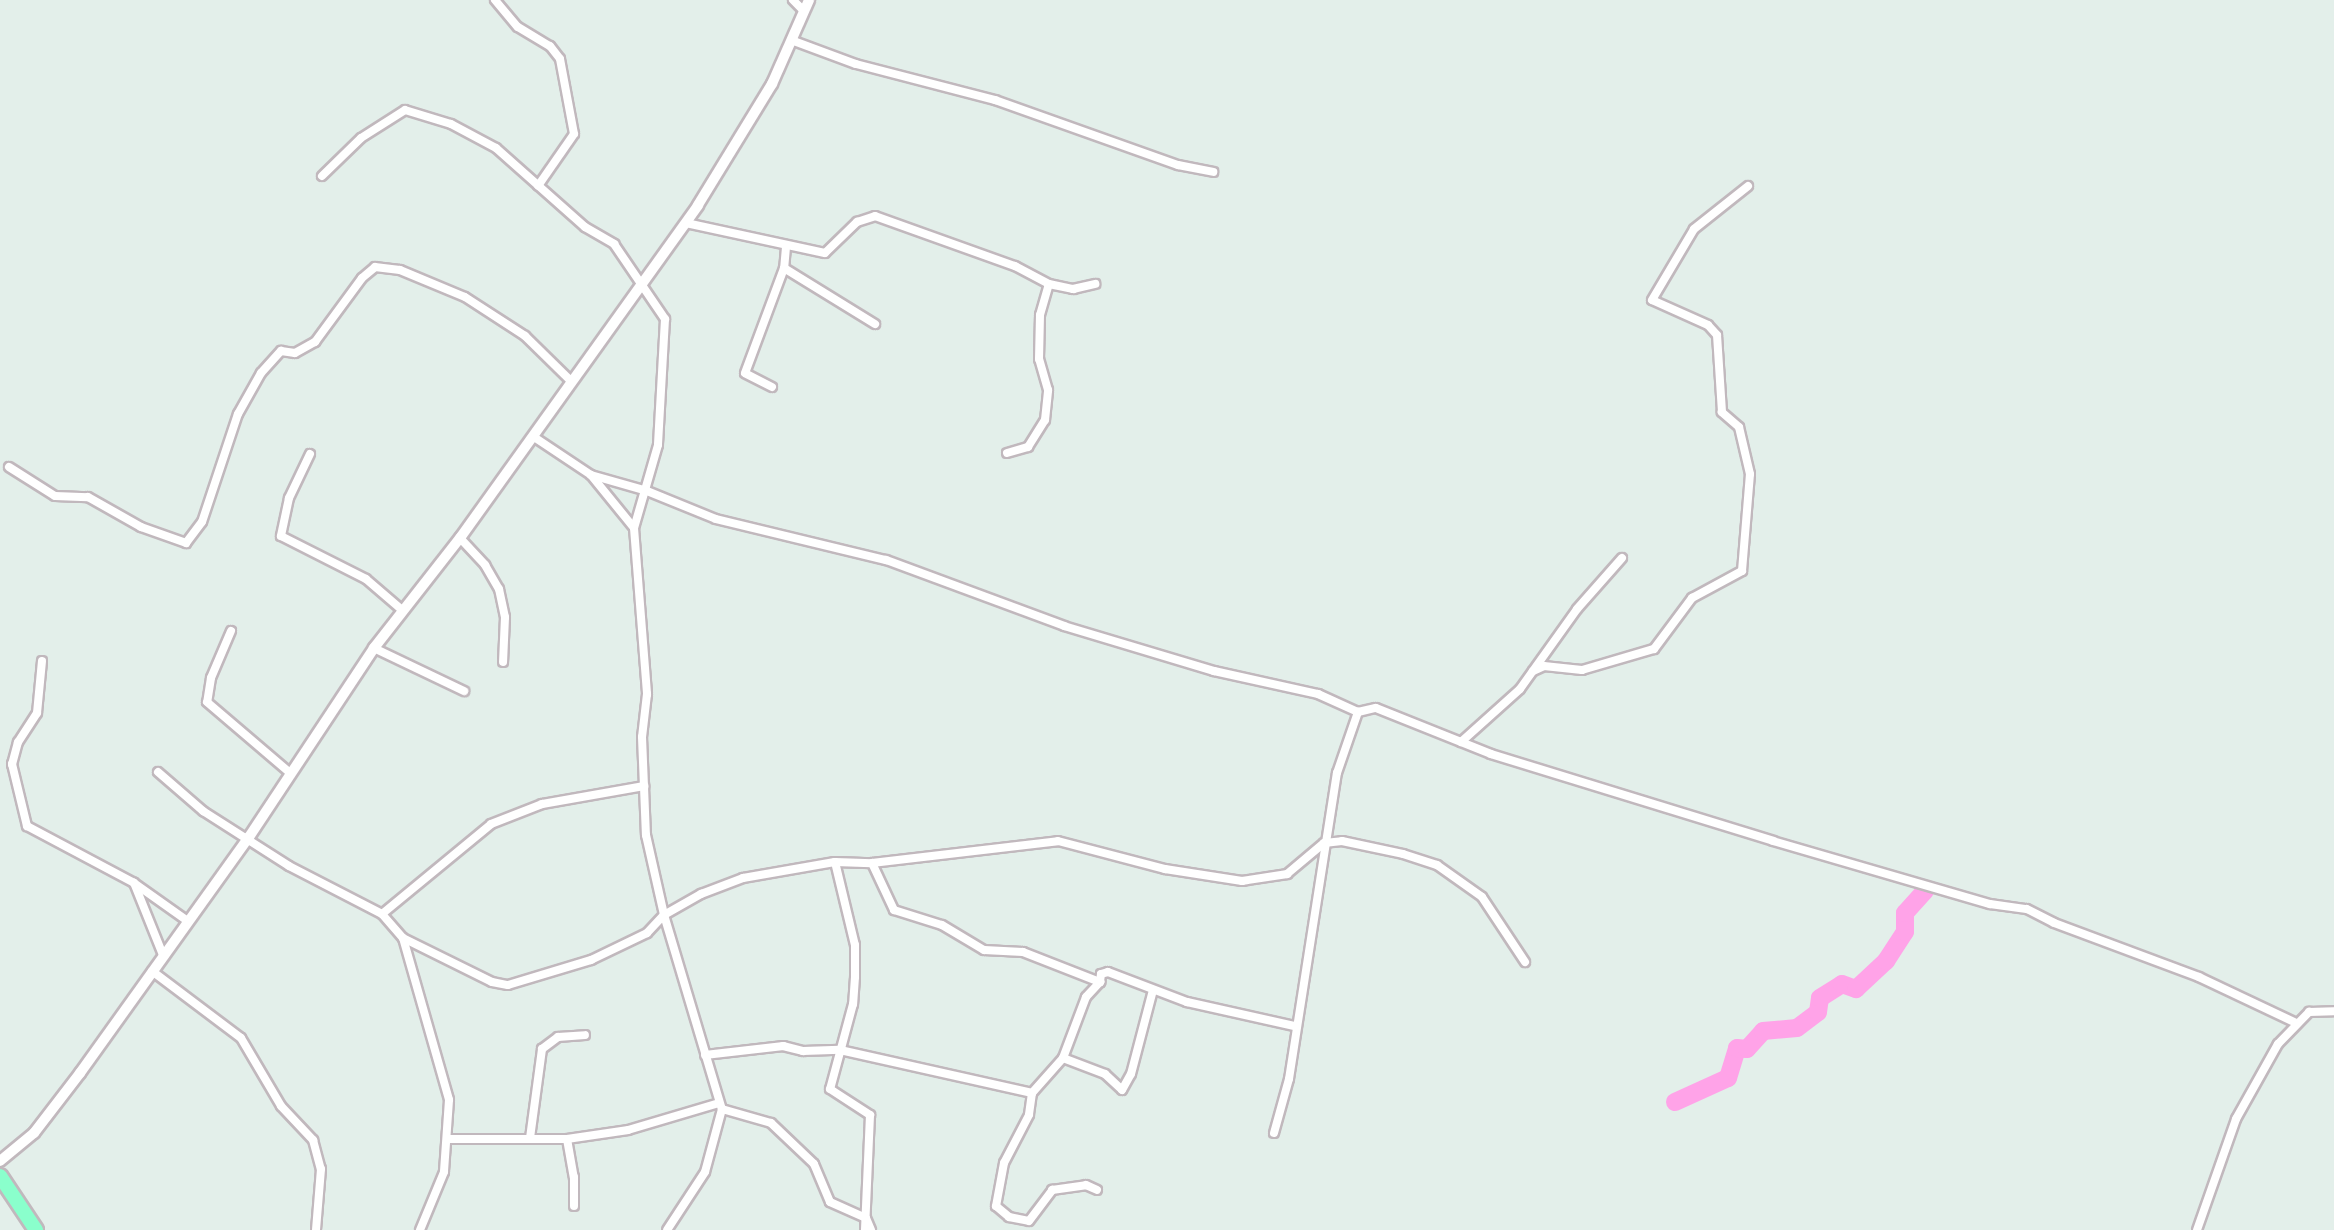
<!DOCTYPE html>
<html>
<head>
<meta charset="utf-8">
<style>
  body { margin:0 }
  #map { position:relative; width:2334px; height:1230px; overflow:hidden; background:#e3efea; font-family:"Space Grotesk",sans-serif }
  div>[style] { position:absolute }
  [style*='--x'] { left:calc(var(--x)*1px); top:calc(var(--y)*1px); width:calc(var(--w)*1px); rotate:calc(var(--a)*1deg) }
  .river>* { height:18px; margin:-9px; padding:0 9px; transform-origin:9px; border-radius:9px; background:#ffa3e8 }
  .roads { filter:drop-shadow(2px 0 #c1b8bd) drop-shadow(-2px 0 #c1b8bd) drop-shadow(0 2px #c1b8bd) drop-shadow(0 -2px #c1b8bd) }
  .street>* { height:8px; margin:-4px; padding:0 4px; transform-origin:4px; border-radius:4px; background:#fff }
  .secondary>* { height:10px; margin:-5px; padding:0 5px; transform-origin:5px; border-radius:5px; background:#fff }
  .highway>* { height:14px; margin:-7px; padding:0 7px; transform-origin:7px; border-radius:7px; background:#8affcc }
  span { translate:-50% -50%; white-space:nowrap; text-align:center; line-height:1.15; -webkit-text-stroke:5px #fff; paint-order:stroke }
</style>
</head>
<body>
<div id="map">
  <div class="river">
    <div style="--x:1675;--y:1102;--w:58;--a:-24.4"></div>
    <div style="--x:1728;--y:1078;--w:31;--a:-73"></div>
    <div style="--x:1737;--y:1048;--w:10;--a:6"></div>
    <div style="--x:1747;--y:1049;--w:24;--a:-48"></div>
    <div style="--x:1763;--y:1031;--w:34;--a:-5"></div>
    <div style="--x:1797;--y:1028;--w:26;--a:-37"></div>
    <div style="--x:1818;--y:1012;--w:14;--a:-82"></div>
    <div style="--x:1820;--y:998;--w:26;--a:-32"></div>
    <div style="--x:1842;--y:984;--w:15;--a:20"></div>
    <div style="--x:1856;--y:989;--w:41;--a:-43"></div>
    <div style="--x:1886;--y:961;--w:35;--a:-57"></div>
    <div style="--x:1905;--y:932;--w:19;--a:-90"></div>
    <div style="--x:1905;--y:913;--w:30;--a:-48"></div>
  </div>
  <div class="roads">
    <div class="street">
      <div style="--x:495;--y:0;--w:35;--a:50"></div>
      <div style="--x:518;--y:27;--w:37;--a:31"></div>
      <div style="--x:550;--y:46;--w:16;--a:52"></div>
      <div style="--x:560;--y:59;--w:76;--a:79.4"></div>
      <div style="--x:574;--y:134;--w:63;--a:124.7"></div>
      <div style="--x:793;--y:0;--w:16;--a:45"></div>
      <div style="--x:791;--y:40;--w:69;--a:20.3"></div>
      <div style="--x:856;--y:64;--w:144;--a:14.5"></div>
      <div style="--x:995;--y:100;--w:194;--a:19.6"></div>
      <div style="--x:1178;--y:165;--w:36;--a:11"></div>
      <div style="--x:322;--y:176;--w:54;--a:-44.3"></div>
      <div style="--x:361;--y:138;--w:52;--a:-32.5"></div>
      <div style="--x:405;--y:110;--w:48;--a:16.9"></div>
      <div style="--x:451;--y:124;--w:51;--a:28.1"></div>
      <div style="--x:496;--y:148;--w:119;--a:41.6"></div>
      <div style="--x:585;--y:227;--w:34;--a:30"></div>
      <div style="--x:614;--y:244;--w:91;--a:55.8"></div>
      <div style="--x:665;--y:319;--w:126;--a:93.2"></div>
      <div style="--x:658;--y:445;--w:86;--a:106.1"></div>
      <div style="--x:634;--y:528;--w:167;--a:85.5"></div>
      <div style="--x:647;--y:694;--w:43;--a:96.6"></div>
      <div style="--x:642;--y:737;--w:98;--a:87.7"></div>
      <div style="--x:646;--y:835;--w:82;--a:77.3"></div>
      <div style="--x:664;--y:915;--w:202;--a:73.4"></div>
      <div style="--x:722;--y:1109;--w:65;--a:105.1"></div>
      <div style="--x:705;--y:1172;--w:69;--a:123.2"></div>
      <div style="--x:686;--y:223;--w:142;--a:12.2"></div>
      <div style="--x:825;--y:253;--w:45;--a:-44.1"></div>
      <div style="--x:857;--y:222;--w:19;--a:-18"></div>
      <div style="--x:875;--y:216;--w:149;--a:19.7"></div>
      <div style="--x:1015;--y:266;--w:38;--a:28"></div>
      <div style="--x:1049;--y:284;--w:25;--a:12"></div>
      <div style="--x:1073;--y:289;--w:23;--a:-13"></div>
      <div style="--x:786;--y:247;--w:21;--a:95"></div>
      <div style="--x:784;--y:268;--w:107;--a:31.6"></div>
      <div style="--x:772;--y:387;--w:30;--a:-153"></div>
      <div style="--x:745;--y:373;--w:112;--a:-69.6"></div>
      <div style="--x:534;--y:437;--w:69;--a:33.7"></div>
      <div style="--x:591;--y:475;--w:68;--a:50.9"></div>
      <div style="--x:1007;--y:453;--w:22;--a:-16"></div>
      <div style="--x:1028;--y:447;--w:32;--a:-58"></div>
      <div style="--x:1045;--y:420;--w:30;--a:-84"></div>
      <div style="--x:1048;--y:390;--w:32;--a:-106"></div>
      <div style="--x:1039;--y:359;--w:44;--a:-88.7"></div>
      <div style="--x:1040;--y:315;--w:32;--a:-74"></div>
      <div style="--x:310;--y:454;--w:49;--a:115.5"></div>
      <div style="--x:289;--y:498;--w:39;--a:102"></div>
      <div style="--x:281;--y:536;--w:95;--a:26.8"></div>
      <div style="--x:366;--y:579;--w:48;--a:40.7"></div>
      <div style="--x:9;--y:467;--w:54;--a:32.2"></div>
      <div style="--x:55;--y:496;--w:33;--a:2"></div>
      <div style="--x:88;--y:497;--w:61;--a:29.5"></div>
      <div style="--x:141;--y:527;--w:48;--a:19.6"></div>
      <div style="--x:186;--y:543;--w:26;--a:-53"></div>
      <div style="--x:202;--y:522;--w:114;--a:-71.6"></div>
      <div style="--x:238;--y:414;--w:47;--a:-60.7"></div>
      <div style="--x:261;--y:373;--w:30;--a:-48"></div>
      <div style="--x:281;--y:351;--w:14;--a:8"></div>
      <div style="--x:295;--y:353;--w:23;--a:-29"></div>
      <div style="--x:315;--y:342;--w:79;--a:-53.7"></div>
      <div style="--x:362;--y:278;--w:17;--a:-40"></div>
      <div style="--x:375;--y:267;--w:25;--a:7"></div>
      <div style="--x:400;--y:270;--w:70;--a:22.6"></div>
      <div style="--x:465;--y:297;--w:72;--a:33"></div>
      <div style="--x:525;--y:336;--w:63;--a:44.4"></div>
      <div style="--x:591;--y:475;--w:58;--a:15.9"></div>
      <div style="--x:647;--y:491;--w:74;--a:22.1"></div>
      <div style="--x:716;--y:519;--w:175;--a:13.6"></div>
      <div style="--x:886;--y:560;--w:190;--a:20.3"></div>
      <div style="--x:1064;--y:626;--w:157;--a:16.7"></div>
      <div style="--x:1214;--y:671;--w:107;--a:12.5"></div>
      <div style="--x:1318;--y:694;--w:44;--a:24.2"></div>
      <div style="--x:1358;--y:712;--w:18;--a:-13"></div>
      <div style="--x:1376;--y:708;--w:124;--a:21.8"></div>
      <div style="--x:1491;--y:754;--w:295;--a:17.1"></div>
      <div style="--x:1773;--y:841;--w:226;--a:16.2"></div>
      <div style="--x:1990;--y:904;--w:37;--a:8"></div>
      <div style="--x:2027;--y:909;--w:30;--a:27"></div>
      <div style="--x:2054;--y:923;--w:155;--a:20.4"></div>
      <div style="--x:2199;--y:977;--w:105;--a:25.3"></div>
      <div style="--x:460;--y:538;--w:37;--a:47"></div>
      <div style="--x:485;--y:565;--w:28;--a:60"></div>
      <div style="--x:499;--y:589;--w:29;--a:78"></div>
      <div style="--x:505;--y:617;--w:45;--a:92.5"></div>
      <div style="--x:231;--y:631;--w:51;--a:113.1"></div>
      <div style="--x:211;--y:678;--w:24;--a:99"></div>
      <div style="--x:207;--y:702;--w:109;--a:40.5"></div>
      <div style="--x:374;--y:648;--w:100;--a:25.5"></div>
      <div style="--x:42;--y:661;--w:52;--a:95.5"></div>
      <div style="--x:37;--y:713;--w:35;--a:123"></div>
      <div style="--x:18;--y:742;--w:23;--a:105"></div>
      <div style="--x:12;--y:764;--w:64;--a:76.4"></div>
      <div style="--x:27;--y:826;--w:121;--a:28"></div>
      <div style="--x:1533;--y:671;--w:12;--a:-24"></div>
      <div style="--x:1544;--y:666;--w:38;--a:6"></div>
      <div style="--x:1582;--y:670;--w:75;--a:-16.3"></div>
      <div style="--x:1654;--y:649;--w:64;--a:-53.3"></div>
      <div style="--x:1692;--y:598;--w:57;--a:-28.4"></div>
      <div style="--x:1742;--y:571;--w:97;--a:-85.3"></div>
      <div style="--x:1750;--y:474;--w:48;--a:-103.2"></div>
      <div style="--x:1739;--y:427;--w:23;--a:-139"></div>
      <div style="--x:1722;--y:412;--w:77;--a:-93.7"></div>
      <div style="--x:1717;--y:335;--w:13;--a:-132"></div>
      <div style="--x:1708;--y:325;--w:61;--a:-155.9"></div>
      <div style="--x:1652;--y:300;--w:82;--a:-59.4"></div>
      <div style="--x:1694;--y:229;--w:69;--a:-38.5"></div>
      <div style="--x:1461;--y:742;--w:79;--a:-41.9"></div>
      <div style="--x:1520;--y:689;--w:98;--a:-54.5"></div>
      <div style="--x:1577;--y:609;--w:68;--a:-48.6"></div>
      <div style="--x:158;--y:772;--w:60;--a:40.9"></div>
      <div style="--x:203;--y:811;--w:102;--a:32.6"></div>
      <div style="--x:289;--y:866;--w:105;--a:27.3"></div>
      <div style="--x:382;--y:914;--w:32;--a:49"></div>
      <div style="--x:403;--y:938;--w:99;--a:26.3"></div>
      <div style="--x:492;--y:982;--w:16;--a:11"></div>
      <div style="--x:508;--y:985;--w:87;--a:-16.8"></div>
      <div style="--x:591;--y:960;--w:62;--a:-25.7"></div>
      <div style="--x:647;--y:933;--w:25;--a:-47"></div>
      <div style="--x:664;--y:915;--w:43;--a:-29.6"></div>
      <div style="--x:701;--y:894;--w:45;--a:-20.9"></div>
      <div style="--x:743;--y:878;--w:93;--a:-9.9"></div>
      <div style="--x:835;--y:862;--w:37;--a:2"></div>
      <div style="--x:872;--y:863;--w:187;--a:-6.7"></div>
      <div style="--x:1058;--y:841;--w:111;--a:14.7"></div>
      <div style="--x:1165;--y:869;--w:78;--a:8.9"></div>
      <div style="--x:1242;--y:881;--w:46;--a:-8.8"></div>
      <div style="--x:1287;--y:874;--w:48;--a:-40"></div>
      <div style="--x:1324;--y:843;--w:18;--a:-6"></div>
      <div style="--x:1342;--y:841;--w:62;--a:12"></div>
      <div style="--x:1403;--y:854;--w:36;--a:18"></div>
      <div style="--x:1437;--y:865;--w:55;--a:35.4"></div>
      <div style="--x:1482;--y:897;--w:78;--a:56.5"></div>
      <div style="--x:835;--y:862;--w:85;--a:76.5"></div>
      <div style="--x:855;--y:945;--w:32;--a:90"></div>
      <div style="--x:855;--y:977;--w:27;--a:94"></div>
      <div style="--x:853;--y:1004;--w:88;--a:105.1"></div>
      <div style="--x:830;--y:1089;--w:48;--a:33"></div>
      <div style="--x:870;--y:1115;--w:115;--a:92.5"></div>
      <div style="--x:872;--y:863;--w:52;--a:64.9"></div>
      <div style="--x:894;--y:910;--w:50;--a:17.4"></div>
      <div style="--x:942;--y:925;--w:49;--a:30.8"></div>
      <div style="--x:984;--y:950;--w:39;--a:3"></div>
      <div style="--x:1023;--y:952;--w:83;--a:21.3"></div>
      <div style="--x:382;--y:914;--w:141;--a:-39.5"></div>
      <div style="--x:491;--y:824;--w:55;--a:-21.4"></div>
      <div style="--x:542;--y:804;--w:104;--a:-10"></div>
      <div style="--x:403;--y:938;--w:168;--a:74.1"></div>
      <div style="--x:449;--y:1100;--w:72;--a:94"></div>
      <div style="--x:444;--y:1172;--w:63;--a:112.5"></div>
      <div style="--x:163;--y:955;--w:78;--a:-111.9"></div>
      <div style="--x:134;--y:883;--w:67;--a:35.3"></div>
      <div style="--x:152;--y:971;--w:111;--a:37"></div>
      <div style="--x:241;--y:1038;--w:79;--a:59.5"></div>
      <div style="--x:281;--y:1106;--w:47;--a:46.7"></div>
      <div style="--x:313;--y:1140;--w:30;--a:75"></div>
      <div style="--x:321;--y:1169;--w:61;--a:94.7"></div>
      <div style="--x:705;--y:1055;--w:79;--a:-6.6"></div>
      <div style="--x:783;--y:1046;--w:21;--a:14"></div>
      <div style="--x:803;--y:1051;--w:37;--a:-2"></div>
      <div style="--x:840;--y:1050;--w:197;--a:12.6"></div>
      <div style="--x:1032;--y:1093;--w:47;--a:-48.5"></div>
      <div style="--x:1063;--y:1058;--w:65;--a:-69.3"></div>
      <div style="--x:1086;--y:997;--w:21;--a:-47"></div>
      <div style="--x:1100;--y:982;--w:8;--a:-83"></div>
      <div style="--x:1101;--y:974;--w:7;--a:-16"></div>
      <div style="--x:1108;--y:972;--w:85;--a:20.8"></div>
      <div style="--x:1187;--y:1002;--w:110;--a:12.6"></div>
      <div style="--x:1063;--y:1058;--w:45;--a:20.9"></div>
      <div style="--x:1105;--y:1074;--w:23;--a:43"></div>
      <div style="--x:1122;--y:1090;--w:18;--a:-61"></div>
      <div style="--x:1131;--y:1074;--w:87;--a:-75.3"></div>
      <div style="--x:1032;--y:1093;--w:22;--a:98"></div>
      <div style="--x:1029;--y:1115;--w:54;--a:117.5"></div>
      <div style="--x:1004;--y:1163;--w:44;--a:100.5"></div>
      <div style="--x:996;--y:1206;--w:17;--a:40"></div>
      <div style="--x:1009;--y:1217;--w:20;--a:11"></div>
      <div style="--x:1029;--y:1221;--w:39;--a:-53"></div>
      <div style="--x:1052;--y:1190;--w:34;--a:-8"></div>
      <div style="--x:1086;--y:1185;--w:12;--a:24"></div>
      <div style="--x:722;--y:1109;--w:51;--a:15.9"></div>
      <div style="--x:771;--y:1123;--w:59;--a:43.6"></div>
      <div style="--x:814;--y:1164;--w:41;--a:67.2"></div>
      <div style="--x:830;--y:1202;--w:39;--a:24"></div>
      <div style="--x:866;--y:1218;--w:13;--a:67"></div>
      <div style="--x:1274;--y:1133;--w:56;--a:-74.5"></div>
      <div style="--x:1289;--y:1079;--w:310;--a:-81.1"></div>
      <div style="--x:1337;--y:773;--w:65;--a:-71"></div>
      <div style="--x:530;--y:1138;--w:90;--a:-82.3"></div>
      <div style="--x:542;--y:1049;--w:20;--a:-37"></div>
      <div style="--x:558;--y:1037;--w:27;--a:-4"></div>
      <div style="--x:449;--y:1139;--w:118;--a:0"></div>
      <div style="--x:567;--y:1139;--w:62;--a:-8.4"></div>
      <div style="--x:628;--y:1130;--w:95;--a:-16.5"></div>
      <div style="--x:567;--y:1139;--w:39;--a:80"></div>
      <div style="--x:574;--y:1177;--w:29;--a:90"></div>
      <div style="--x:2197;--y:1230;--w:118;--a:-70.6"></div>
      <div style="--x:2236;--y:1119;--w:86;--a:-60.8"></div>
      <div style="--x:2278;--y:1044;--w:45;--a:-45.9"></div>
      <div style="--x:2309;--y:1012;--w:25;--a:-2"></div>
    </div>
    <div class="secondary">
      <div style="--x:0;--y:1161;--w:44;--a:-39.5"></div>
      <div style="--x:34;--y:1133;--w:76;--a:-52.5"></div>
      <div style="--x:80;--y:1073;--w:290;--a:-54.4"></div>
      <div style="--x:249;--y:837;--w:227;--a:-56.5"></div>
      <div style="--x:374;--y:648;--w:140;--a:-52"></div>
      <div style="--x:460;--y:538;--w:409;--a:-54.4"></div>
      <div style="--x:698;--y:205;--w:142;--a:-58.6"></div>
      <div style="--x:772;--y:84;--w:92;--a:-66.2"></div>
    </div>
    <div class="highway">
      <div style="--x:0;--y:1176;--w:65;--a:56.3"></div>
    </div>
  </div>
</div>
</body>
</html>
